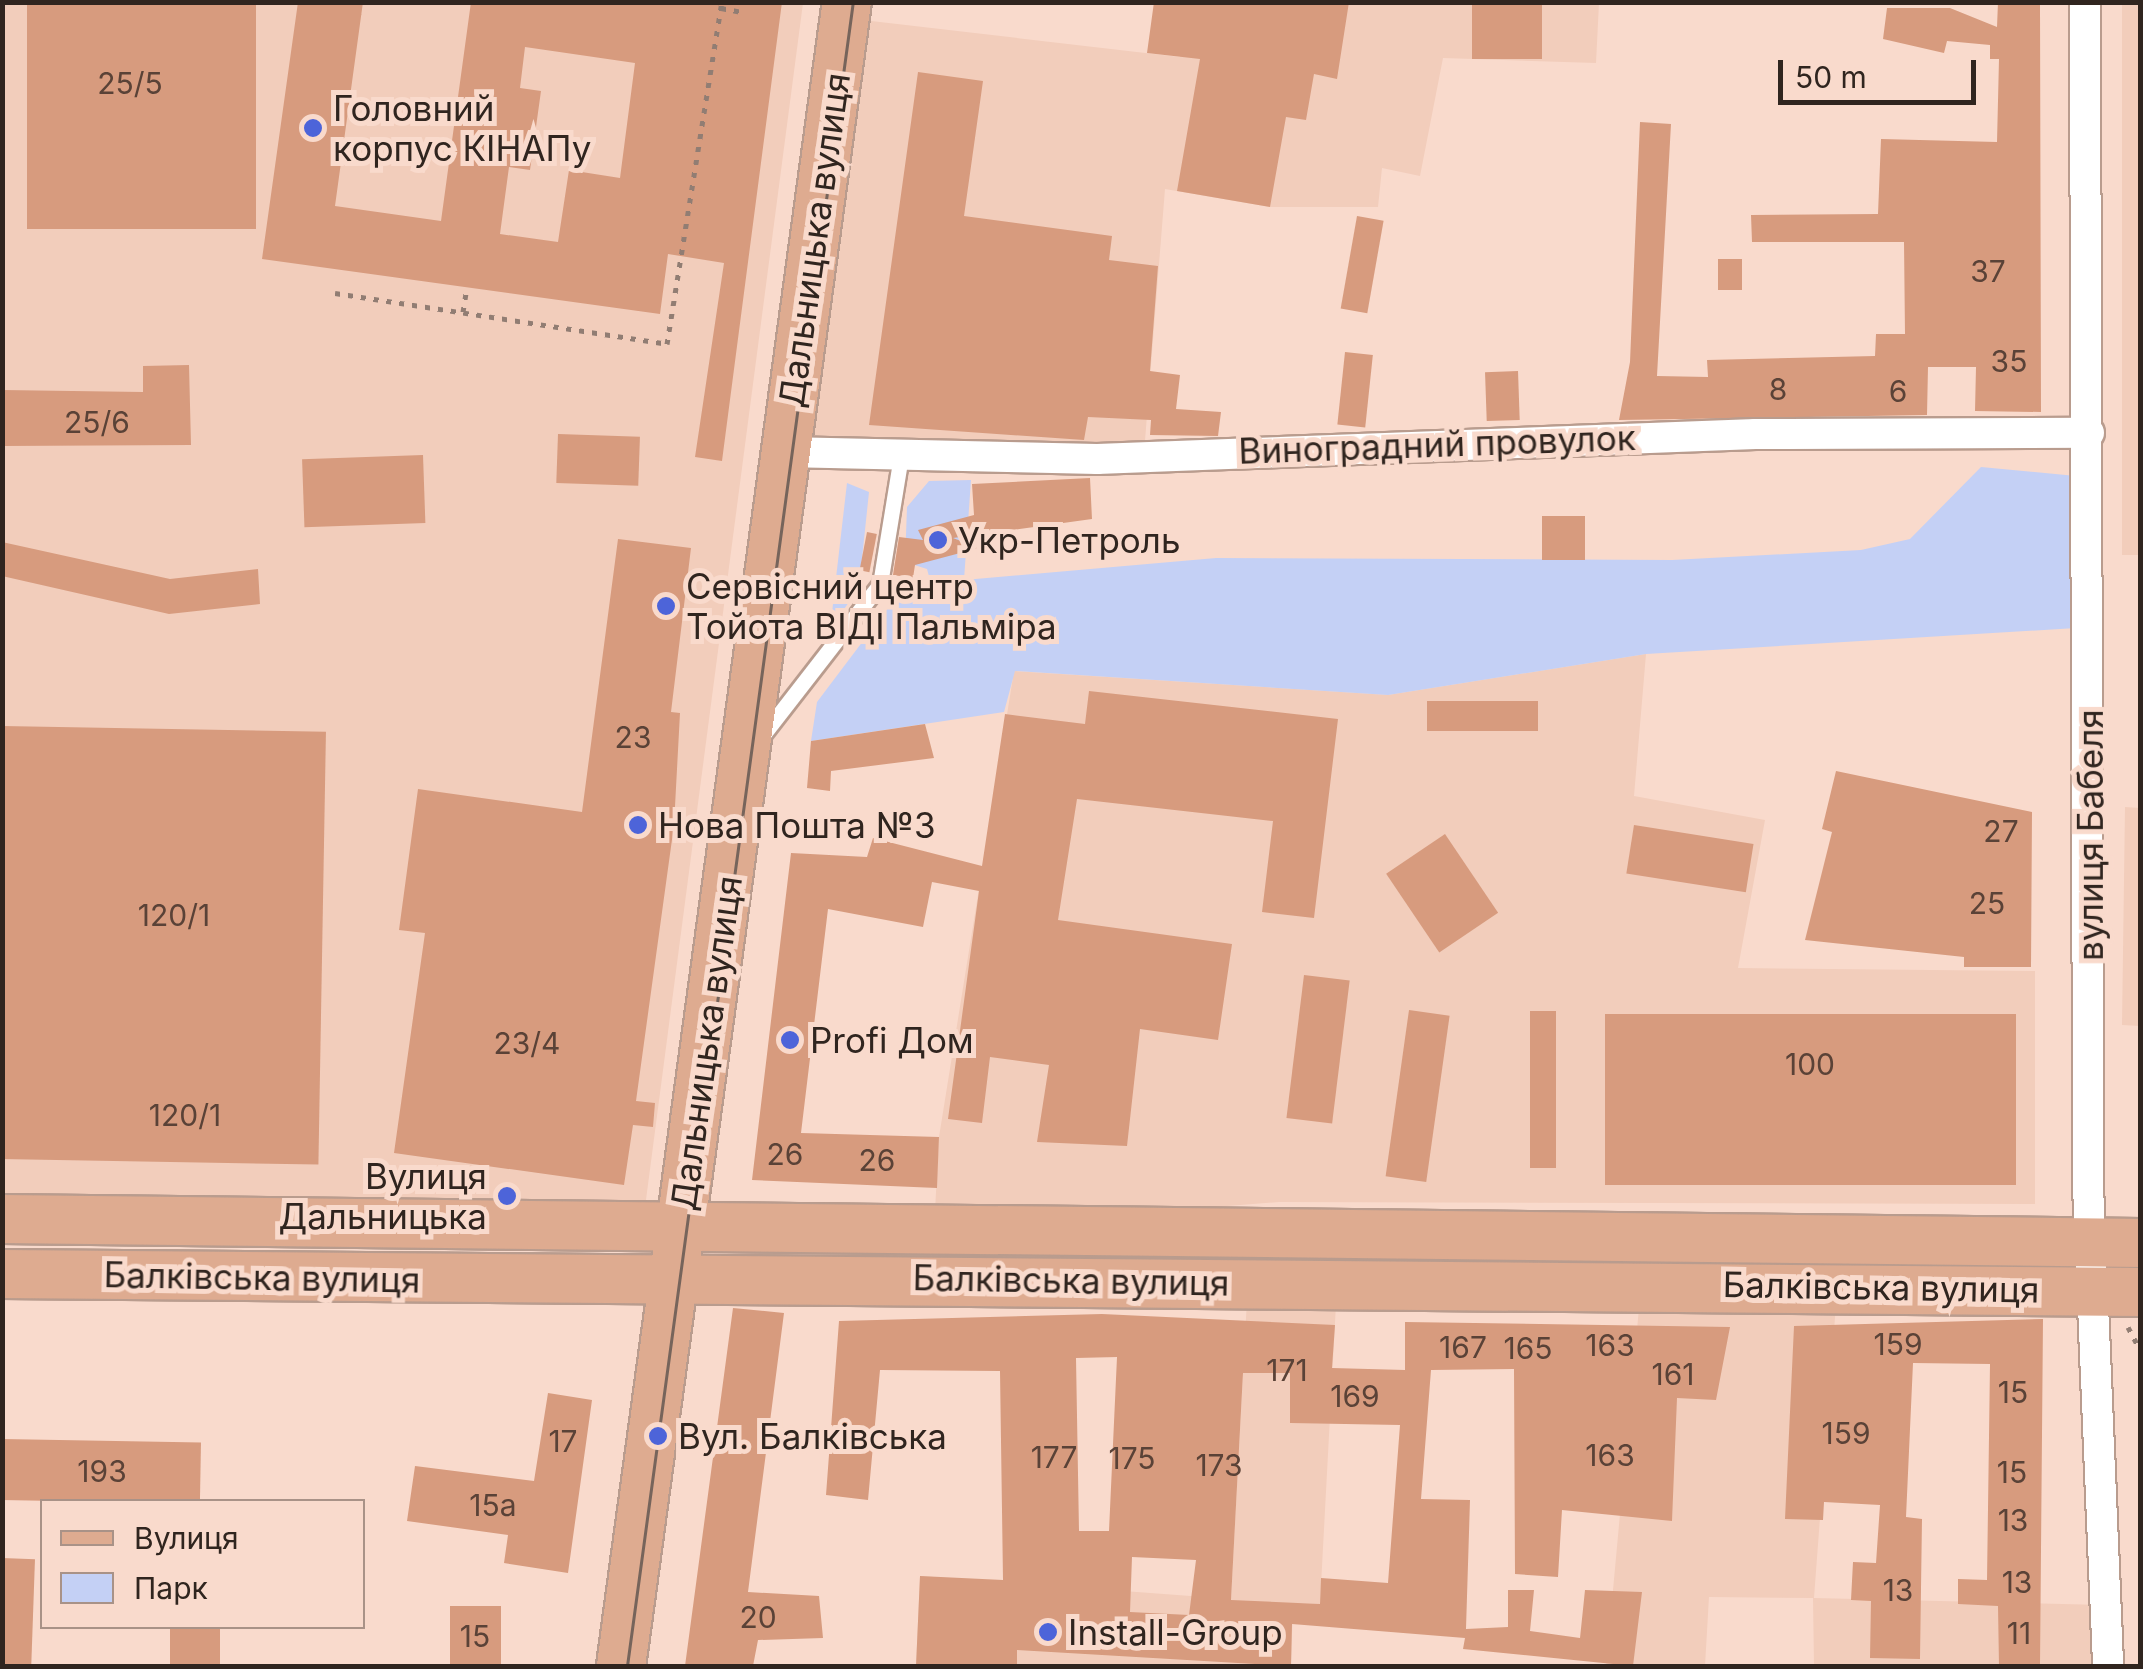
<!DOCTYPE html>
<html>
<head>
<meta charset="utf-8">
<style>
  body { margin:0 }
  #map { position:relative; width:2143px; height:1669px; overflow:hidden; background:#f9dacc; font-family:Inter,sans-serif }
  div>[style] { position:absolute }
  [style*='--x'] { left:calc(var(--x)*1px); top:calc(var(--y)*1px); width:calc(var(--w)*1px); rotate:calc(var(--a)*1deg) }
  .built>* { inset:0; background:#f2cdbb; transform-origin:0 0 }
  .green>* { inset:0; background:#c4d0f5 }
  .building>* { inset:0; background:#d79b7e; transform-origin:0 0 }
  .path>* { height:5px; margin-top:-2.5px; transform-origin:0; background:repeating-linear-gradient(90deg,#917d73 0 5px,transparent 0 13px) }
  .roads { filter:drop-shadow(2px 0 #b99c8e) drop-shadow(-2px 0 #b99c8e) drop-shadow(0 2px #b99c8e) drop-shadow(0 -2px #b99c8e) }
  .service>* { height:15px; margin:-7.5px; padding:0 7.5px; transform-origin:7.5px; border-radius:7.5px; background:#fff }
  .minor>* { height:30px; margin:-15px; padding:0 15px; transform-origin:15px; border-radius:15px; background:#fff }
  .primary>* { height:48px; margin:-24px; padding:0 24px; transform-origin:24px; border-radius:24px; background:#deab90 }
  .tram>* { height:2.5px; margin:-1.25px; padding:0 1.25px; transform-origin:1.25px; border-radius:1.25px; background:#76645b }
  .dots>* { width:28px; height:28px; translate:-50% -50%; box-sizing:border-box; border:5px solid #f9dacc; border-radius:50% }
  span { translate:-50% -50%; white-space:nowrap; text-align:center; line-height:1.15; -webkit-text-stroke:10px #f9dacc; paint-order:stroke }
  .number-label { font-size:30px; color:#5a4237 }
  .number-label span { -webkit-text-stroke-width:0 }
  .poi-label { font-size:35px; color:#30251f }
  .left { translate:0 -50%; text-align:left }
  .right { translate:-100% -50%; text-align:right }
  .street-label { font-size:35px; color:#30251f }
  .frame { position:absolute; inset:0; border:5px solid #30251f; pointer-events:none }
  .legend { position:absolute; left:40px; top:1499px; width:325px; height:130px; box-sizing:border-box; background:#f9dacc; border:2px solid #a99287; margin:0; padding:12px 18px; list-style:none; font-size:30px; color:#30251f }
  .legend li { display:flex; align-items:center; gap:20px; height:50px }
  .legend b { width:50px; border:2px solid #a99287 }
  .scale { position:absolute; left:1778px; top:60px; width:198px; height:45px; box-sizing:border-box; border:5px solid #30251f; border-top:0; padding-left:12px; font-size:30px; line-height:35px; white-space:nowrap; color:#30251f; -webkit-text-stroke:8px #f9dacc; paint-order:stroke }
</style>
</head>
<body>
<div id="map">
  <div class="built">
    <div style="left:2140px;top:2px;width:553px;height:18px;rotate:90deg"></div>
    <div style="clip-path:polygon(3px 3px,803px 3px,644px 1215px,3px 1202px)"></div>
    <div style="clip-path:polygon(1188px 3px,1599px 3px,1596px 63px,1443px 58px,1420px 176px,1382px 168px,1378px 207px,1270px 207px,1165px 189px,1144px 453px,794px 451px,854px 19px,1180px 57px)"></div>
    <div style="clip-path:polygon(1646px 654px,1634px 796px,1765px 820px,1738px 968px,2035px 971px,2035px 1204px,1279px 1202px,934px 1229px,939px 1137px,1014px 671px,1388px 695px)"></div>
    <div style="clip-path:polygon(2125px 807px,2140px 808px,2140px 1026px,2122px 1025px)"></div>
    <div style="clip-path:polygon(1640px 1297px,1836px 1304px,1814px 1598px,2103px 1605px,2106px 1666px,1814px 1666px,1813px 1598px,1709px 1597px,1705px 1666px,1606px 1666px)"></div>
    <div style="clip-path:polygon(1247px 1299px,1336px 1304px,1320px 1604px,1293px 1603px,1291px 1666px,916px 1666px,920px 1576px,1231px 1599px)"></div>
  </div>
  <div class="green">
    <div style="clip-path:polygon(1981px 467px,2076px 476px,2076px 628px,1646px 654px,1388px 695px,1015px 671px,1004px 712px,811px 741px,817px 702px,903px 588px,930px 580px,927px 569px,905px 562px,907px 507px,929px 481px,971px 480px,964px 580px,1216px 558px,1672px 560px,1861px 550px,1910px 539px)"></div>
    <div style="clip-path:polygon(847px 483px,869px 492px,859px 587px,830px 630px)"></div>
  </div>
  <div class="building">
    <div style="left:27px;top:2px;width:229px;height:227px"></div>
    <div style="clip-path:polygon(evenodd,298px 2px,363px 2px,335px 206px,441px 221px,471px 2px,782px 2px,722px 461px,695px 457px,724px 263px,668px 254px,660px 314px,262px 259px,298px 2px,525px 47px,635px 63px,620px 178px,569px 170px,558px 242px,500px 234px,509px 167px,530px 170px,541px 91px,520px 88px,525px 47px)"></div>
    <div style="clip-path:polygon(1154px 2px,1349px 2px,1337px 79px,1314px 74px,1306px 120px,1286px 117px,1270px 207px,1177px 191px,1200px 59px,1147px 53px)"></div>
    <div style="left:1472px;top:2px;width:70px;height:57px"></div>
    <div style="clip-path:polygon(1998px 2px,2040px 2px,2041px 412px,1975px 411px,1976px 367px,1928px 367px,1927px 415px,1619px 420px,1630px 362px,1640px 122px,1671px 124px,1657px 376px,1708px 377px,1707px 360px,1875px 356px,1876px 334px,1905px 334px,1904px 242px,1752px 242px,1751px 215px,1878px 214px,1881px 139px,1997px 142px,1999px 59px,1990px 59px,1990px 45px,1947px 41px,1944px 53px,1883px 39px,1887px 8px,1950px 8px,1997px 27px)"></div>
    <div style="clip-path:polygon(918px 72px,983px 81px,964px 216px,1112px 236px,1109px 260px,1158px 266px,1150px 371px,1180px 375px,1176px 409px,1221px 412px,1218px 436px,1150px 435px,1151px 420px,1088px 417px,1084px 440px,869px 425px)"></div>
    <div style="left:1357px;top:216px;width:27px;height:94px;rotate:10deg"></div>
    <div style="left:1718px;top:259px;width:24px;height:31px"></div>
    <div style="left:1345px;top:352px;width:28px;height:73px;rotate:6deg"></div>
    <div style="clip-path:polygon(189px 365px,191px 445px,2px 446px,2px 390px,143px 392px,143px 366px)"></div>
    <div style="left:1518px;top:371px;width:49px;height:33px;rotate:88deg"></div>
    <div style="left:558px;top:434px;width:82px;height:49px;rotate:2deg"></div>
    <div style="left:423px;top:455px;width:68px;height:121px;rotate:88deg"></div>
    <div style="clip-path:polygon(1090px 478px,1092px 519px,953px 538px,979px 548px,915px 565px,913px 578px,893px 575px,899px 537px,923px 540px,918px 530px,974px 515px,972px 484px)"></div>
    <div style="left:1542px;top:516px;width:43px;height:44px"></div>
    <div style="left:867px;top:532px;width:10px;height:39px;rotate:11deg"></div>
    <div style="clip-path:polygon(618px 539px,691px 548px,671px 712px,680px 713px,674px 825px,636px 1101px,655px 1103px,653px 1127px,633px 1125px,624px 1185px,394px 1153px,425px 933px,399px 930px,418px 789px,582px 812px)"></div>
    <div style="clip-path:polygon(2px 542px,170px 579px,258px 569px,260px 604px,169px 614px,2px 576px)"></div>
    <div style="clip-path:polygon(1089px 691px,1338px 719px,1314px 918px,1262px 912px,1273px 821px,1077px 799px,1058px 920px,1232px 944px,1218px 1040px,1140px 1029px,1127px 1146px,1037px 1142px,1049px 1065px,990px 1057px,982px 1123px,948px 1119px,979px 891px,932px 882px,923px 927px,828px 909px,801px 1133px,939px 1137px,937px 1188px,752px 1180px,791px 853px,867px 857px,873px 838px,982px 866px,1005px 714px,1085px 724px)"></div>
    <div style="left:1427px;top:701px;width:111px;height:30px"></div>
    <div style="clip-path:polygon(925px 724px,934px 758px,831px 771px,830px 791px,807px 788px,811px 741px)"></div>
    <div style="left:2px;top:726px;width:324px;height:433px;rotate:1deg"></div>
    <div style="clip-path:polygon(1836px 771px,2032px 812px,2031px 967px,1964px 967px,1964px 957px,1805px 940px,1832px 832px,1822px 829px)"></div>
    <div style="left:1634px;top:825px;width:121px;height:49px;rotate:9deg"></div>
    <div style="left:1445px;top:834px;width:95px;height:71px;rotate:56deg"></div>
    <div style="left:1304px;top:975px;width:46px;height:144px;rotate:7deg"></div>
    <div style="left:1409px;top:1010px;width:41px;height:168px;rotate:8deg"></div>
    <div style="left:1530px;top:1011px;width:26px;height:157px"></div>
    <div style="left:1605px;top:1014px;width:411px;height:171px"></div>
    <div style="clip-path:polygon(733px 1308px,784px 1313px,748px 1592px,819px 1596px,823px 1638px,758px 1640px,753px 1666px,685px 1666px)"></div>
    <div style="clip-path:polygon(evenodd,1102px 1314px,1335px 1325px,1332px 1368px,1405px 1370px,1405px 1322px,1730px 1327px,1716px 1400px,1677px 1398px,1672px 1521px,1562px 1510px,1558px 1577px,1515px 1574px,1514px 1369px,1431px 1370px,1421px 1499px,1470px 1500px,1466px 1629px,1508px 1627px,1508px 1590px,1534px 1590px,1530px 1631px,1580px 1638px,1585px 1590px,1642px 1592px,1633px 1666px,1463px 1649px,1465px 1638px,1292px 1624px,1291px 1666px,1017px 1650px,1017px 1666px,916px 1666px,920px 1576px,1003px 1580px,1000px 1371px,880px 1370px,868px 1500px,826px 1495px,839px 1321px,1102px 1314px,1117px 1357px,1109px 1531px,1079px 1531px,1076px 1358px,1117px 1357px,1102px 1314px,1243px 1373px,1290px 1373px,1290px 1423px,1400px 1425px,1388px 1583px,1321px 1578px,1320px 1604px,1231px 1600px,1243px 1373px,1102px 1314px,1132px 1557px,1196px 1560px,1189px 1615px,1130px 1612px,1132px 1557px)"></div>
    <div style="clip-path:polygon(2043px 1319px,2040px 1666px,1999px 1666px,1998px 1606px,1958px 1604px,1958px 1579px,1987px 1580px,1990px 1364px,1913px 1363px,1906px 1517px,1922px 1519px,1920px 1659px,1870px 1658px,1871px 1601px,1851px 1600px,1853px 1562px,1876px 1563px,1880px 1505px,1824px 1502px,1823px 1520px,1785px 1519px,1794px 1326px)"></div>
    <div style="clip-path:polygon(548px 1393px,592px 1400px,568px 1573px,504px 1563px,508px 1535px,407px 1521px,415px 1466px,534px 1481px)"></div>
    <div style="left:2px;top:1439px;width:199px;height:61px;rotate:1deg"></div>
    <div style="left:2px;top:1558px;width:33px;height:108px;rotate:2deg"></div>
    <div style="left:450px;top:1606px;width:51px;height:60px"></div>
    <div style="left:170px;top:1626px;width:50px;height:40px"></div>
  </div>
  <div class="path">
    <div style="--x:721;--y:8;--w:20;--a:11"></div>
    <div style="--x:335;--y:293;--w:336;--a:8.7"></div>
    <div style="--x:667;--y:344;--w:346;--a:-80.9"></div>
    <div style="--x:463;--y:312;--w:25;--a:-81"></div>
    <div style="--x:2128;--y:1327;--w:26;--a:62"></div>
  </div>
  <div class="roads">
    <div class="service">
      <div style="--x:759;--y:740;--w:197;--a:-52.2"></div>
      <div style="--x:880;--y:584;--w:130;--a:-80.7"></div>
    </div>
    <div class="minor">
      <div style="--x:2085;--y:2;--w:1184;--a:89.85"></div>
      <div style="--x:2088;--y:1186;--w:480;--a:87.6"></div>
      <div style="--x:785;--y:452;--w:312;--a:1.3"></div>
      <div style="--x:1097;--y:459;--w:659;--a:-2.17"></div>
      <div style="--x:1756;--y:434;--w:333;--a:-0.2"></div>
    </div>
    <div class="primary">
      <div style="--x:2;--y:1219;--w:2138;--a:0.64"></div>
      <div style="--x:2;--y:1274;--w:2138;--a:0.48"></div>
      <div style="--x:621;--y:1666;--w:1679;--a:-82.27"></div>
    </div>
  </div>
  <div class="tram">
    <div style="--x:627;--y:1666;--w:1679;--a:-82.27"></div>
  </div>
  <div class="dots">
    <div style="left:313px;top:128px;background:#4d64d9"></div>
    <div style="left:938px;top:540px;background:#4d64d9"></div>
    <div style="left:666px;top:606px;background:#4d64d9"></div>
    <div style="left:638px;top:825px;background:#4d64d9"></div>
    <div style="left:790px;top:1040px;background:#4d64d9"></div>
    <div style="left:507px;top:1196px;background:#4d64d9"></div>
    <div style="left:658px;top:1436px;background:#4d64d9"></div>
    <div style="left:1048px;top:1632px;background:#4d64d9"></div>
  </div>
  <div class="number-label">
    <span style="left:130px;top:83px">25/5</span>
    <span style="left:1988px;top:271px">37</span>
    <span style="left:2009px;top:361px">35</span>
    <span style="left:1778px;top:389px">8</span>
    <span style="left:1898px;top:391px">6</span>
    <span style="left:97px;top:422px">25/6</span>
    <span style="left:633px;top:737px">23</span>
    <span style="left:2001px;top:831px">27</span>
    <span style="left:1987px;top:903px">25</span>
    <span style="left:174px;top:915px">120/1</span>
    <span style="left:527px;top:1043px">23/4</span>
    <span style="left:1810px;top:1064px">100</span>
    <span style="left:185px;top:1115px">120/1</span>
    <span style="left:785px;top:1154px">26</span>
    <span style="left:877px;top:1160px">26</span>
    <span style="left:1898px;top:1344px">159</span>
    <span style="left:1610px;top:1345px">163</span>
    <span style="left:1463px;top:1347px">167</span>
    <span style="left:1528px;top:1348px">165</span>
    <span style="left:1287px;top:1370px">171</span>
    <span style="left:1673px;top:1374px">161</span>
    <span style="left:2013px;top:1392px">15</span>
    <span style="left:1355px;top:1396px">169</span>
    <span style="left:1846px;top:1433px">159</span>
    <span style="left:563px;top:1441px">17</span>
    <span style="left:1610px;top:1455px">163</span>
    <span style="left:1054px;top:1457px">177</span>
    <span style="left:1132px;top:1458px">175</span>
    <span style="left:1219px;top:1465px">173</span>
    <span style="left:102px;top:1471px">193</span>
    <span style="left:2012px;top:1472px">15</span>
    <span style="left:493px;top:1505px">15а</span>
    <span style="left:2013px;top:1520px">13</span>
    <span style="left:2017px;top:1582px">13</span>
    <span style="left:1898px;top:1590px">13</span>
    <span style="left:758px;top:1617px">20</span>
    <span style="left:2019px;top:1633px">11</span>
    <span style="left:475px;top:1636px">15</span>
  </div>
  <div class="poi-label">
    <span class="left" style="left:333px;top:128px">Головний<br>корпус КІНАПу</span>
    <span class="left" style="left:958px;top:540px">Укр-Петроль</span>
    <span class="left" style="left:686px;top:606px">Сервісний центр<br>Тойота ВІДІ Пальміра</span>
    <span class="left" style="left:658px;top:825px">Нова Пошта №3</span>
    <span class="left" style="left:810px;top:1040px">Profi Дом</span>
    <span class="right" style="left:487px;top:1196px">Вулиця<br>Дальницька</span>
    <span class="left" style="left:678px;top:1436px">Вул. Балківська</span>
    <span class="left" style="left:1068px;top:1632px">Install-Group</span>
  </div>
  <div class="street-label">
    <span style="left:814px;top:240px;rotate:-82deg">Дальницька вулиця</span>
    <span style="left:1437px;top:444px;rotate:-2deg">Виноградний провулок</span>
    <span style="left:2090px;top:835px;rotate:-90deg">вулиця Бабеля</span>
    <span style="left:706px;top:1043px;rotate:-82deg">Дальницька вулиця</span>
    <span style="left:262px;top:1277px;rotate:1deg">Балківська вулиця</span>
    <span style="left:1071px;top:1280px;rotate:1deg">Балківська вулиця</span>
    <span style="left:1881px;top:1287px;rotate:1deg">Балківська вулиця</span>
  </div>
  <div class="frame"></div>
  <ul class="legend">
  <li><b style="height:12px;background:#deab90"></b>Вулиця</li>
  <li><b style="height:28px;background:#c4d0f5"></b>Парк</li>
  </ul>
  <div class="scale">50 m</div>
</div>
</body>
</html>
